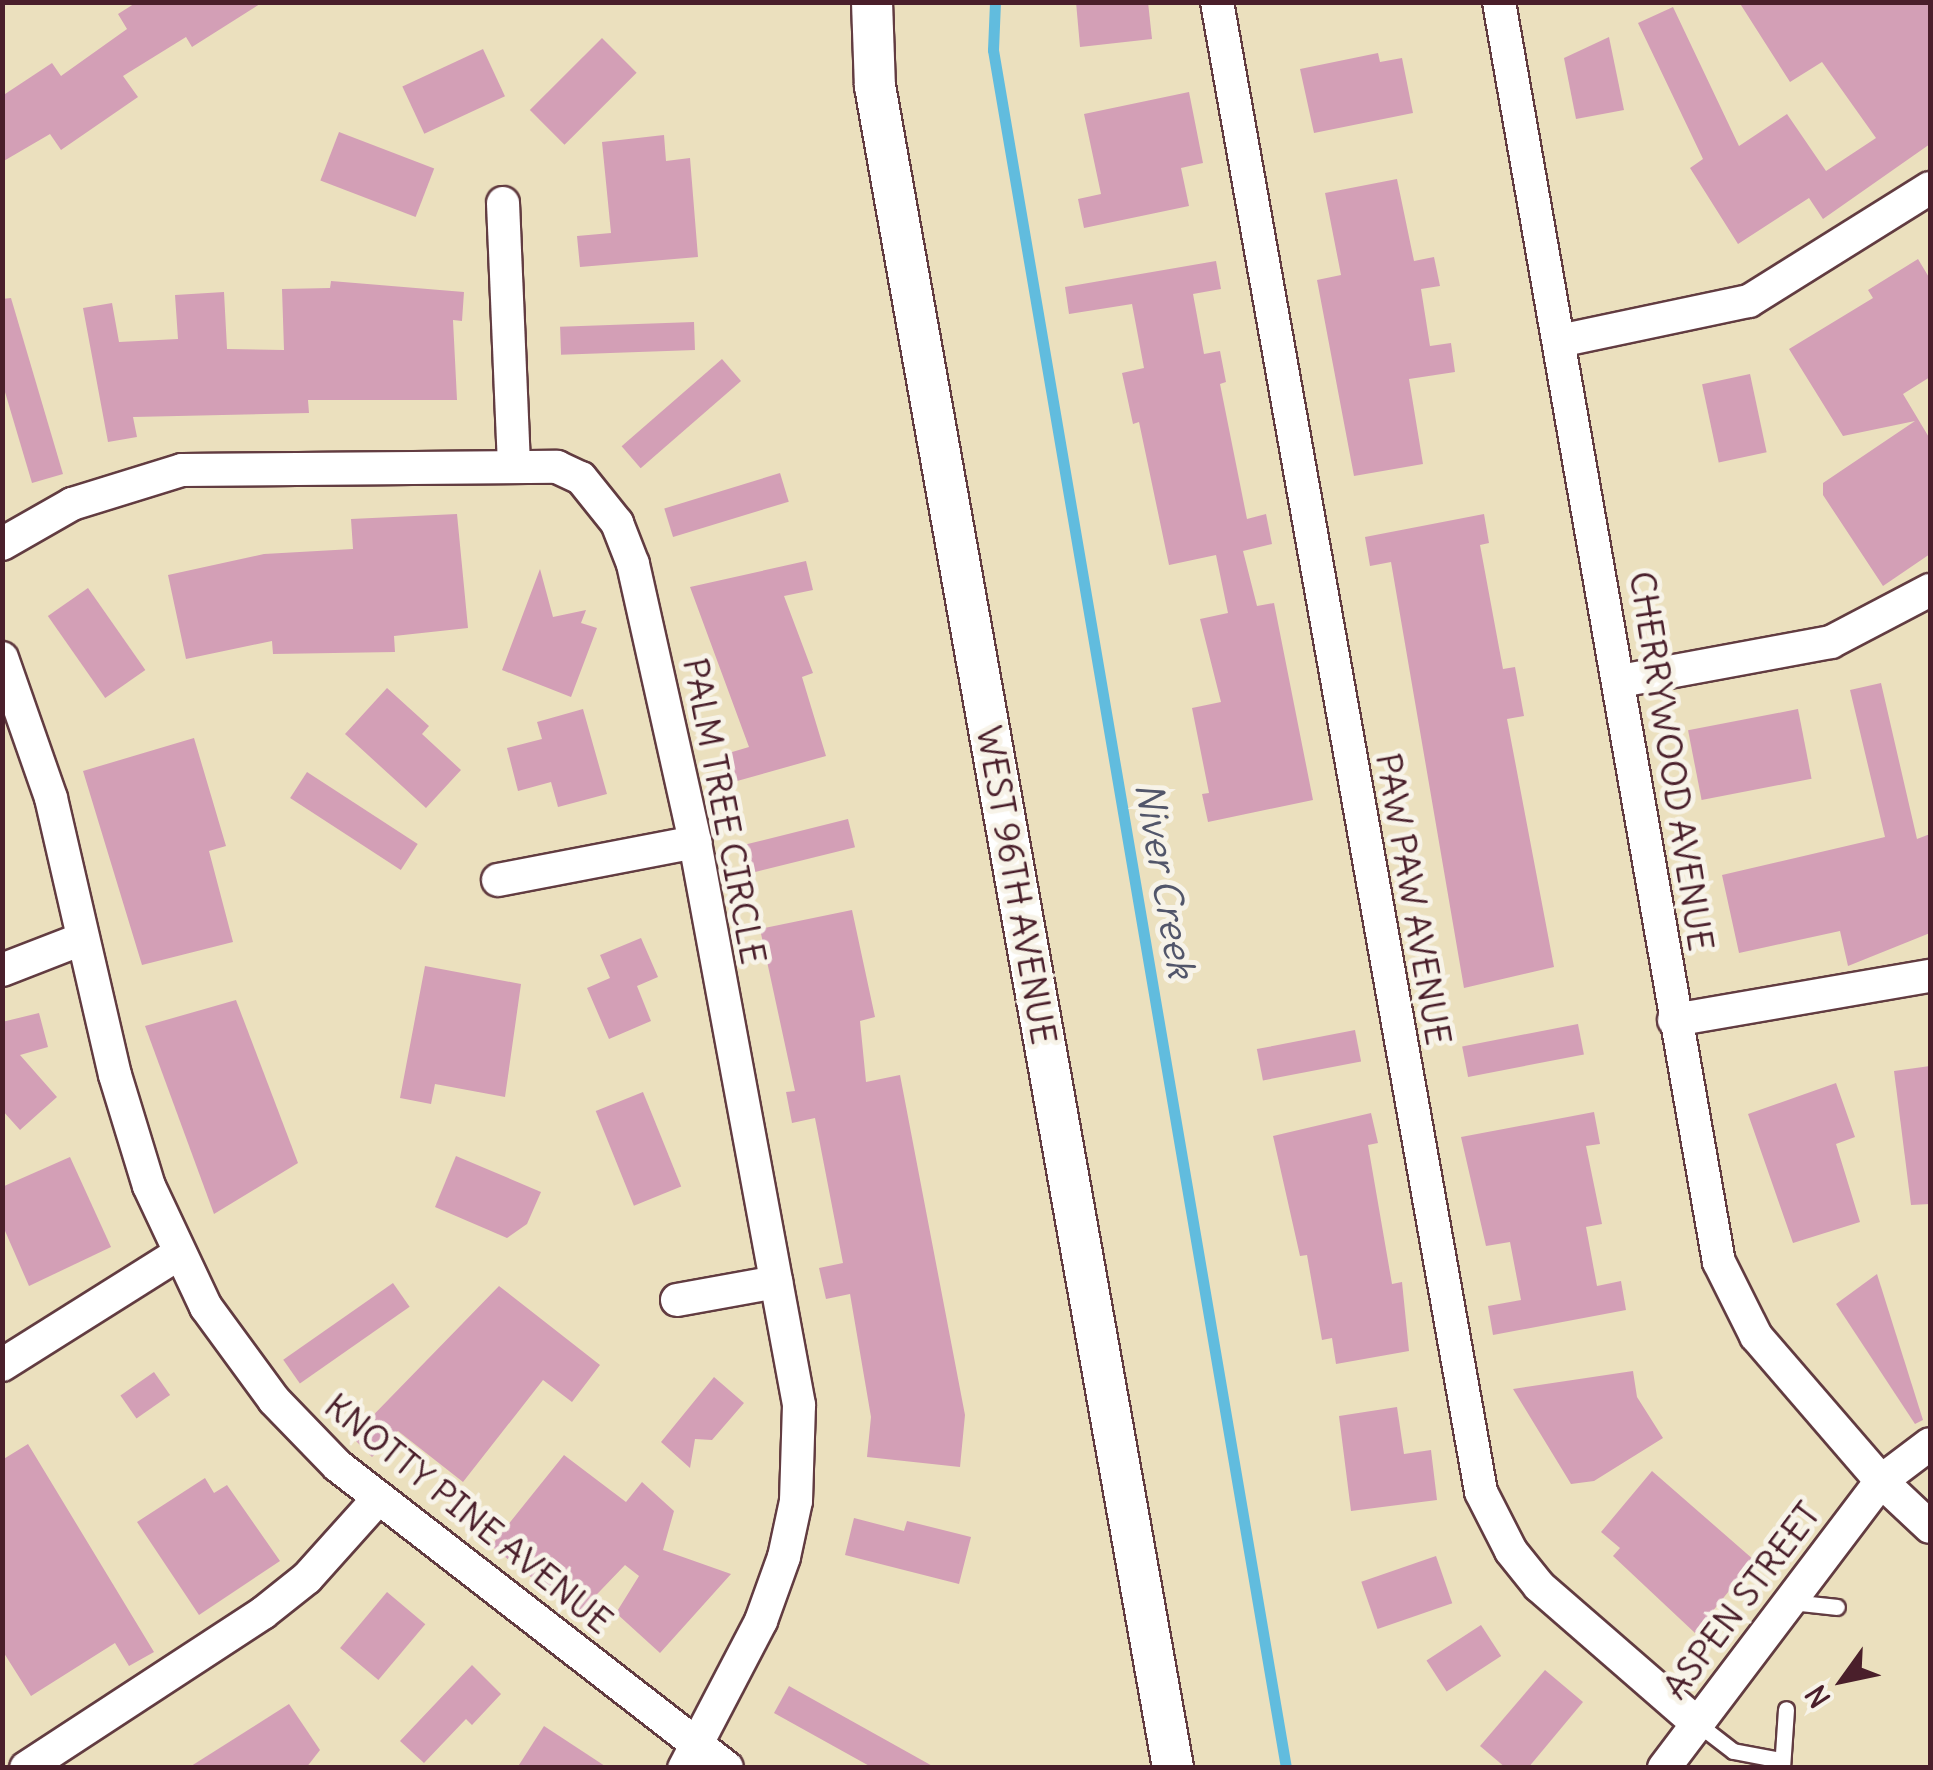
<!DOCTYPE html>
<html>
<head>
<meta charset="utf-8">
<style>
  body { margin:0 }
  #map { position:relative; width:1933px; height:1770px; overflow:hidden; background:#ebe0be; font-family:Delius,sans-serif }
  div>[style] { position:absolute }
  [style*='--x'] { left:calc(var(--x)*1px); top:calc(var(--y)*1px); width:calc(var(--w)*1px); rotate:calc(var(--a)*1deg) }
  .stream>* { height:11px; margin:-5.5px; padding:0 5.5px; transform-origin:5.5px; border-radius:5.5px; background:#61bcde }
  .building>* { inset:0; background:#d39fb6; transform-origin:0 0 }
  .roads { filter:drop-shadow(2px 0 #623c41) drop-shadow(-2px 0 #623c41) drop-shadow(0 2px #623c41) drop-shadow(0 -2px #623c41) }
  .service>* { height:15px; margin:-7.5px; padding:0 7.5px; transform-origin:7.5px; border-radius:7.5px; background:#fff }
  .minor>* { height:32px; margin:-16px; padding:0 16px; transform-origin:16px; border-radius:16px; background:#fff }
  .tertiary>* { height:40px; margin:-20px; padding:0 20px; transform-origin:20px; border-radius:20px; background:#fff }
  span { translate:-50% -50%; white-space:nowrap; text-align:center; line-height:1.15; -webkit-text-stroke:10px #f7f3e8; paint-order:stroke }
  .street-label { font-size:35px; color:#4a1f2b }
  .water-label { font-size:38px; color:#52566a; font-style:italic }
  .frame { position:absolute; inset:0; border:5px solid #4a1f2b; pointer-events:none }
  .north { position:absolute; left:1793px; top:1630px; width:100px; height:100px; -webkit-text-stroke:8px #f7f3e8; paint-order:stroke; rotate:237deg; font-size:28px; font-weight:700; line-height:40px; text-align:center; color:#4a1f2b }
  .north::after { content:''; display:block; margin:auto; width:35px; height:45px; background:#4a1f2b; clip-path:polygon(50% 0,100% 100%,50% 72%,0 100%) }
</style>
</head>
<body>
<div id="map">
  <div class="stream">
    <div style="--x:995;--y:2;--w:48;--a:92.4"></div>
    <div style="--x:993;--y:50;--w:1743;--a:80.32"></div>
  </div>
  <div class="building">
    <div style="clip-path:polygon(137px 2px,263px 2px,192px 47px,186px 37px,123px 76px,138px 97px,61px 150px,50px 134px,2px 162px,2px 96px,52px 63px,61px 76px,127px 29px,118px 14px)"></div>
    <div style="clip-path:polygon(1076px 2px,1148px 2px,1152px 39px,1080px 47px)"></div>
    <div style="clip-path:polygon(1739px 2px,1930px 2px,1930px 144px,1823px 219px,1809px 198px,1738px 244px,1690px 168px,1703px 159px,1638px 23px,1673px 7px,1739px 146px,1787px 114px,1826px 171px,1876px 138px,1822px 62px,1790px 82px)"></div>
    <div style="clip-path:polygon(1609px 37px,1624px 110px,1576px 119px,1564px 58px)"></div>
    <div style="left:602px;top:38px;width:49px;height:102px;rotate:45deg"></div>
    <div style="left:483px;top:49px;width:52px;height:89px;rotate:65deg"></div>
    <div style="clip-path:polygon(1378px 53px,1380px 62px,1402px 58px,1413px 113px,1314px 133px,1300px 69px)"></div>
    <div style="clip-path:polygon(1189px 92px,1203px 163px,1181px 168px,1189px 206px,1084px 228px,1078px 199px,1101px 194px,1084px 114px)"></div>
    <div style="left:339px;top:132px;width:102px;height:52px;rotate:21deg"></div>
    <div style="clip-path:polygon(664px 135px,666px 161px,690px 158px,698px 257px,580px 267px,577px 236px,611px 233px,602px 142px)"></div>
    <div style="clip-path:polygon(1397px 179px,1414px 261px,1434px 257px,1440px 286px,1421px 289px,1430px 346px,1451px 343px,1455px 372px,1409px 379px,1423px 464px,1354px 476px,1317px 280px,1341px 275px,1325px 193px)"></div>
    <div style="clip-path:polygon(1918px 259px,1930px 279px,1930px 377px,1903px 394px,1930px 439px,1930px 554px,1883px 586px,1823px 495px,1823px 483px,1915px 421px,1843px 436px,1789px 349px,1873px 298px,1868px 290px)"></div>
    <div style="clip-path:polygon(1216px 261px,1221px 289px,1193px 294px,1204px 354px,1220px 351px,1226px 382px,1220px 384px,1247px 519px,1266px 514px,1272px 544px,1243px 551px,1257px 606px,1274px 603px,1313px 800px,1208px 822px,1202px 794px,1209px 793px,1192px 708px,1221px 702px,1200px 619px,1228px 613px,1216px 555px,1169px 565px,1139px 422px,1133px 424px,1122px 373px,1144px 368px,1132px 304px,1069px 314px,1065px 287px)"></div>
    <div style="clip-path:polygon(331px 281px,464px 292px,462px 321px,453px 320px,457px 400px,308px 400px,309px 413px,133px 417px,137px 437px,108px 442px,83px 308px,112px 303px,119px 342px,178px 339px,175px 295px,224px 292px,227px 349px,284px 350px,282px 289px,330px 288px)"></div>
    <div style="clip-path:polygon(11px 298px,63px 474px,32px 483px,2px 382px,2px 299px)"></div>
    <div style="left:694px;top:322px;width:28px;height:134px;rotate:88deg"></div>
    <div style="left:722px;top:359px;width:29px;height:133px;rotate:49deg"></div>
    <div style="left:1750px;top:374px;width:80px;height:49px;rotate:78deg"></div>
    <div style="left:780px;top:473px;width:30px;height:121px;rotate:73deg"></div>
    <div style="clip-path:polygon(457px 514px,468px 628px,394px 636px,395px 652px,273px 654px,272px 641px,186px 659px,168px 575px,264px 554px,353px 549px,351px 519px)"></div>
    <div style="clip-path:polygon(1484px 514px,1489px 543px,1480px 545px,1503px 669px,1515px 667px,1524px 716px,1507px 719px,1554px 967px,1464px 988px,1391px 562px,1370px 566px,1365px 537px)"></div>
    <div style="clip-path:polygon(806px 561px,813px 590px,784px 596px,813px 673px,802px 677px,826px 756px,730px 783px,722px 755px,749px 747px,690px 587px)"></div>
    <div style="clip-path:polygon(540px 569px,553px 617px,586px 610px,581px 623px,597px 628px,571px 697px,502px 670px)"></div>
    <div style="left:88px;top:588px;width:100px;height:49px;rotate:55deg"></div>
    <div style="clip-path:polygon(1881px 683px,1917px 839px,1930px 834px,1930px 933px,1848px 966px,1840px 931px,1739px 953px,1722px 875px,1885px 837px,1850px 690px)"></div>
    <div style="clip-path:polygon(387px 688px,429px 726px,422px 734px,461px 770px,426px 808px,345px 734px)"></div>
    <div style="clip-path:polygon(583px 709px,607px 794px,558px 807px,551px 782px,518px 791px,507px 748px,542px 739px,537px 722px)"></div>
    <div style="left:1798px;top:709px;width:71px;height:112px;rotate:79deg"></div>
    <div style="clip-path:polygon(194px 738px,226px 846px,209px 851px,233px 942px,142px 965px,83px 771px)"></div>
    <div style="left:307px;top:772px;width:132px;height:31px;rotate:33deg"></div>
    <div style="left:848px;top:819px;width:29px;height:112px;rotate:76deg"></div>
    <div style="clip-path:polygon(852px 910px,875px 1017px,860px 1021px,866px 1082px,900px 1075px,965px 1415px,960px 1467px,867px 1457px,871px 1417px,850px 1294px,826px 1299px,819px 1268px,843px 1263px,815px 1118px,792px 1123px,786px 1092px,795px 1091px,760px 929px)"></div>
    <div style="clip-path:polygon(641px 938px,658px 977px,637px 986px,651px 1021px,609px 1039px,587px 988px,610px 978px,600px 955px)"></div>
    <div style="clip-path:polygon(425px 966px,521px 984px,505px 1097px,435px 1084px,431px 1104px,400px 1098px)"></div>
    <div style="clip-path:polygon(236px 1000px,298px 1163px,214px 1214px,145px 1026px)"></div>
    <div style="clip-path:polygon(39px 1013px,48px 1047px,20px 1055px,57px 1097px,20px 1130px,2px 1110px,2px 1022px)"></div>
    <div style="left:1578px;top:1024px;width:31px;height:118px;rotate:79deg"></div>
    <div style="left:1355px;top:1030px;width:32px;height:100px;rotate:79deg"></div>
    <div style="clip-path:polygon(1930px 1066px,1930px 1204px,1911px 1205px,1894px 1071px)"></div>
    <div style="clip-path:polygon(1836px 1083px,1855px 1137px,1836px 1144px,1860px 1222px,1793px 1243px,1748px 1114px)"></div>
    <div style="left:643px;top:1092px;width:102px;height:51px;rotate:68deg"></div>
    <div style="clip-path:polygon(1594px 1112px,1600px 1144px,1586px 1146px,1602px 1224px,1586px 1227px,1597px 1286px,1621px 1281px,1626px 1310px,1493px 1335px,1488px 1306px,1521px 1300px,1510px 1242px,1486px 1246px,1461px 1137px)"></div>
    <div style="clip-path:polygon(1371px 1113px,1378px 1143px,1368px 1145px,1392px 1284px,1402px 1282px,1409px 1351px,1336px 1364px,1332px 1338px,1322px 1340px,1307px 1255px,1300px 1256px,1273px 1136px)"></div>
    <div style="clip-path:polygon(456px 1156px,541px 1192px,527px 1224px,507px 1238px,435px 1207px)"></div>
    <div style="clip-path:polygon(70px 1157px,111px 1247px,29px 1286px,2px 1224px,2px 1187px)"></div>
    <div style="clip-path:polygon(1877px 1274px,1923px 1420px,1915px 1424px,1836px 1304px)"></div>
    <div style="left:393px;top:1283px;width:29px;height:134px;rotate:55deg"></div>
    <div style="clip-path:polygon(499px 1286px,600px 1365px,572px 1402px,543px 1380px,463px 1482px,398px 1431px,372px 1457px,352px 1437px)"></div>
    <div style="clip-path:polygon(1633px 1371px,1637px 1397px,1663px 1438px,1594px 1481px,1571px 1484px,1513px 1389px)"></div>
    <div style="left:154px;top:1372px;width:28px;height:41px;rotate:55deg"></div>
    <div style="clip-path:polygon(714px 1377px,744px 1403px,712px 1440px,695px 1439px,690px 1468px,661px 1442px)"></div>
    <div style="clip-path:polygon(1397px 1407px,1404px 1454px,1431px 1450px,1437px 1500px,1351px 1511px,1339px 1416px)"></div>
    <div style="clip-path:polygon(28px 1444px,154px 1652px,129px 1666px,115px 1643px,31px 1696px,2px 1650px,2px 1460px)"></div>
    <div style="clip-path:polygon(564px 1455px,626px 1502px,642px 1482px,674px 1511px,663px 1550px,731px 1574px,660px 1653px,616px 1613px,639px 1576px,625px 1565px,578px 1614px,491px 1546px)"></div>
    <div style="clip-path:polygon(1652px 1471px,1754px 1560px,1695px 1633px,1613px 1556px,1620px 1548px,1601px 1532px)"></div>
    <div style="clip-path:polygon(205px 1478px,214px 1493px,227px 1485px,280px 1561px,199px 1615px,137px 1522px)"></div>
    <div style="clip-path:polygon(854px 1518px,904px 1531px,907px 1521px,971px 1537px,959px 1584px,845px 1555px)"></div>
    <div style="left:1436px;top:1556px;width:50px;height:79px;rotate:71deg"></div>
    <div style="left:387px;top:1592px;width:50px;height:73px;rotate:40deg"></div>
    <div style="left:1481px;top:1625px;width:37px;height:65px;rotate:57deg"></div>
    <div style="clip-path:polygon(472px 1665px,501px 1694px,472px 1725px,466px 1719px,424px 1763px,400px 1741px)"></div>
    <div style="clip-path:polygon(1545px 1670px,1583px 1702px,1528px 1768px,1506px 1768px,1480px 1746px)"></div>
    <div style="clip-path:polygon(789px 1686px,936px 1768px,873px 1768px,774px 1713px)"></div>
    <div style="clip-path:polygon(289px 1704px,320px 1750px,306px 1768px,188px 1768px)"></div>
    <div style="clip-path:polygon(544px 1726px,608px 1768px,517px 1768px)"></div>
  </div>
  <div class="roads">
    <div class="service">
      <div style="--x:1792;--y:1602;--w:45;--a:6.3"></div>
      <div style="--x:1698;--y:1724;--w:44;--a:37.6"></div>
      <div style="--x:1733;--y:1751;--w:49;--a:10.6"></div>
      <div style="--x:1782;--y:1768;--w:59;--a:-86.1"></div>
    </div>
    <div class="minor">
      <div style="--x:1217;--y:2;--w:1513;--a:79.95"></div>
      <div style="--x:1481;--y:1492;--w:66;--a:63"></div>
      <div style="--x:1511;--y:1551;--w:45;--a:51.3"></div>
      <div style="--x:1539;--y:1586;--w:211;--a:41"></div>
      <div style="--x:1499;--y:2;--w:1279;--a:80.1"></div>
      <div style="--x:1719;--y:1262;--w:83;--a:63.4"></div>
      <div style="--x:1756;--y:1336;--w:191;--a:49.2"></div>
      <div style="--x:1881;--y:1481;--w:67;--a:43.2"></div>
      <div style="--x:503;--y:203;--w:261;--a:87.6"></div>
      <div style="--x:1559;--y:341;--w:194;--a:-11.9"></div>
      <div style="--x:1749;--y:301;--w:213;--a:-32"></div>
      <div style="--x:2;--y:544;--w:81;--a:-29.7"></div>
      <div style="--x:72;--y:504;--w:115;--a:-17.2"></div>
      <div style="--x:182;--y:470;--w:375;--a:-0.5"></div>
      <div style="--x:557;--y:467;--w:26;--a:25"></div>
      <div style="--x:581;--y:478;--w:58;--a:51.3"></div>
      <div style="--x:617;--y:523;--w:44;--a:68.7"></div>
      <div style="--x:633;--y:564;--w:285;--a:77.4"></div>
      <div style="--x:695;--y:842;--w:573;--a:79.53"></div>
      <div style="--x:799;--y:1405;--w:96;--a:91.8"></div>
      <div style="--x:796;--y:1501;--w:57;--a:102.1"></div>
      <div style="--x:784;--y:1557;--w:68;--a:109.8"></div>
      <div style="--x:761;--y:1621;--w:166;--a:117.6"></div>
      <div style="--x:2;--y:658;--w:148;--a:70.7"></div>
      <div style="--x:51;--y:798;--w:284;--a:77"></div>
      <div style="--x:115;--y:1075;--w:116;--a:73"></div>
      <div style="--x:149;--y:1186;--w:134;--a:64.8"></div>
      <div style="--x:206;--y:1307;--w:115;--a:53.8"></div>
      <div style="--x:274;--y:1400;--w:92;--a:45.9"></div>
      <div style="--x:338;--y:1466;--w:492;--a:37.8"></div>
      <div style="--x:1620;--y:681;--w:215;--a:-10.5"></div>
      <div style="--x:1831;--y:642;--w:112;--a:-27.7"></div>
      <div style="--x:498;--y:880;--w:201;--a:-10.9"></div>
      <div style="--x:2;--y:970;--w:86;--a:-21.2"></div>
      <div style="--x:1674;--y:1020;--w:260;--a:-9.8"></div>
      <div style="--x:677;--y:1300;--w:101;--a:-10.3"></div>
      <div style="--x:2;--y:1365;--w:207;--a:-32.2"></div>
      <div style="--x:26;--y:1768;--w:283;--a:-33.2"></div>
      <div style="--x:263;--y:1613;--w:56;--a:-38.5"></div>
      <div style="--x:307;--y:1578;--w:106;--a:-48.1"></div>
      <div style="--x:1664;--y:1768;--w:360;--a:-52.9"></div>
      <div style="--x:1881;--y:1481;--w:61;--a:-37.1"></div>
    </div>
    <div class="tertiary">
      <div style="--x:872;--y:2;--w:84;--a:88"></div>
      <div style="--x:875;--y:86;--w:1708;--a:79.95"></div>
    </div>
  </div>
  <div class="street-label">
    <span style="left:1672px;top:761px;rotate:81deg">CHERRYWOOD AVENUE</span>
    <span style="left:725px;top:811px;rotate:79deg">PALM TREE CIRCLE</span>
    <span style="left:1017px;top:885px;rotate:80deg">WEST 96TH AVENUE</span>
    <span style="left:1414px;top:899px;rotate:80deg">PAW PAW AVENUE</span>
    <span style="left:469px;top:1513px;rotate:39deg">KNOTTY PINE AVENUE</span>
    <span style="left:1741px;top:1600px;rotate:-53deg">ASPEN STREET</span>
  </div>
  <div class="water-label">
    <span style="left:1165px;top:880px;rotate:80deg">Niver Creek</span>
  </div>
  <div class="frame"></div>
  <div class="north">N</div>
</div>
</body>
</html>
